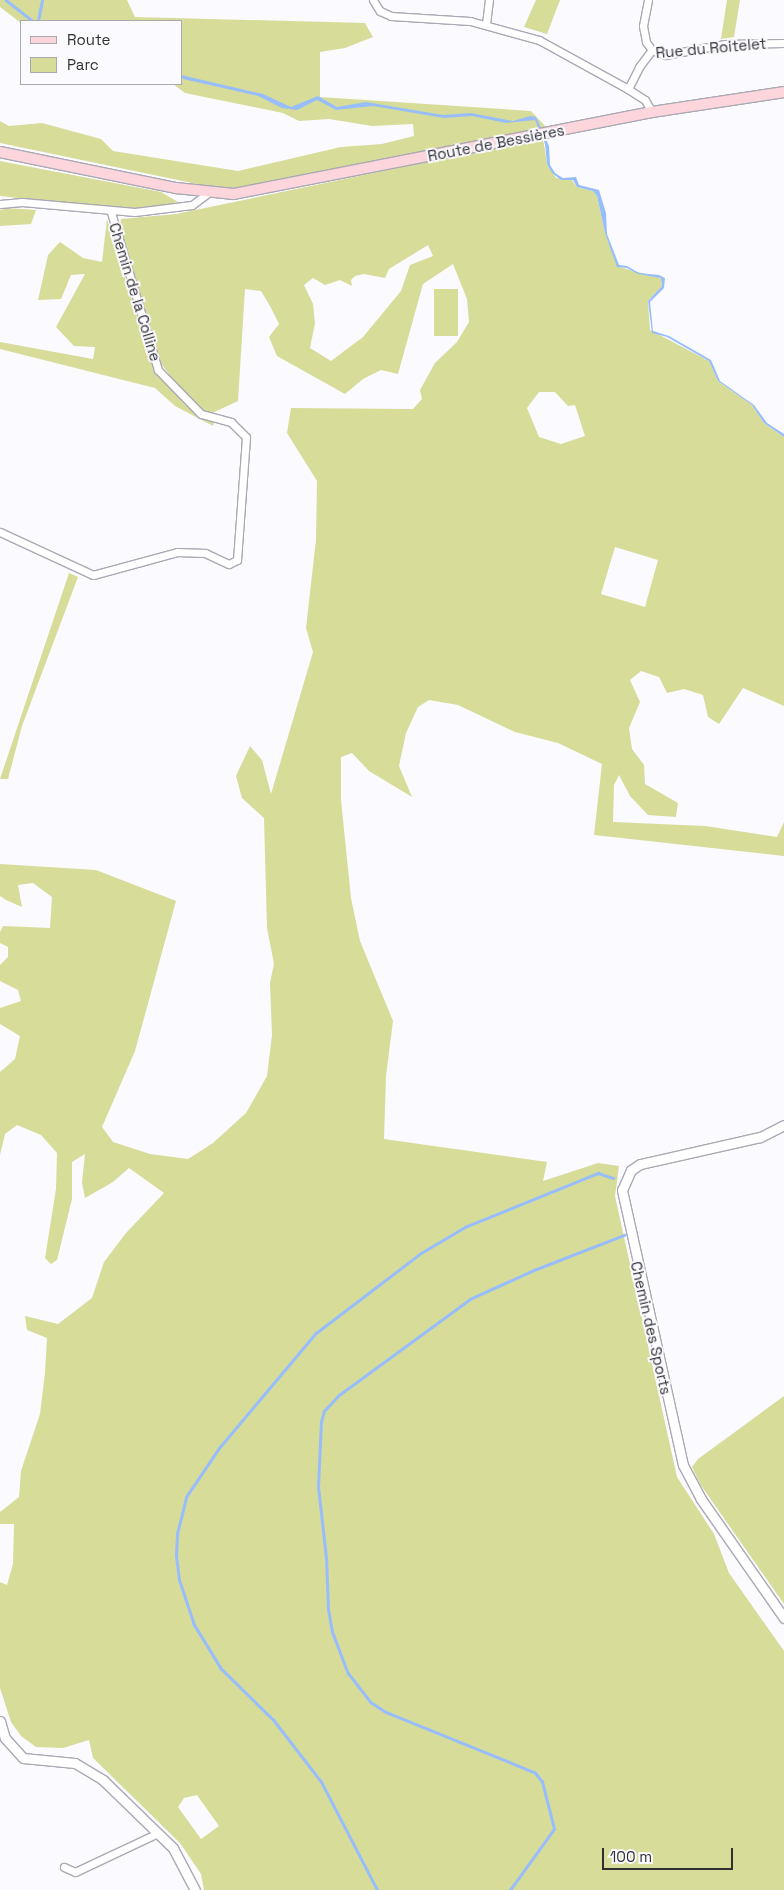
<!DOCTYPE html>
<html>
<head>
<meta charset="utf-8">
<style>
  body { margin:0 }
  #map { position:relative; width:784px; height:1890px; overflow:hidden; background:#fafaff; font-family:"Space Grotesk",sans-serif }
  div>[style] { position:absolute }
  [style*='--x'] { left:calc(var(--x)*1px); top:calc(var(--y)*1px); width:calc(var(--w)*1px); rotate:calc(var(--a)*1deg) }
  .green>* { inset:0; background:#d7dc99; transform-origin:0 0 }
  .water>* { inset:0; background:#97bdfc }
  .stream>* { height:2.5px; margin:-1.25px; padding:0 1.25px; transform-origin:1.25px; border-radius:1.25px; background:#97bdfc }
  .roads { filter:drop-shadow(1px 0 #aaa9b4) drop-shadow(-1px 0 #aaa9b4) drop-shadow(0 1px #aaa9b4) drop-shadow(0 -1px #aaa9b4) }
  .minor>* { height:7px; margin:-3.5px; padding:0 3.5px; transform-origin:3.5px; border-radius:3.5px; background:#fff }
  .tertiary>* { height:9px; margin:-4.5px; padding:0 4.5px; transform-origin:4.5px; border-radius:4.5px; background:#fff }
  .secondary>* { height:10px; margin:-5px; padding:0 5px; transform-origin:5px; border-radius:5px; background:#fcd6dc }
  span { translate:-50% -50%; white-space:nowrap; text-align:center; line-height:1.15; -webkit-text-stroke:4px #fafaff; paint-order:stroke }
  .street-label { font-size:15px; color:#303034 }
  .legend { position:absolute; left:20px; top:20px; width:162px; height:65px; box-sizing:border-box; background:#fafaff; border:1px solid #a9a9ae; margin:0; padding:6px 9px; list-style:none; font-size:15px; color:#303034 }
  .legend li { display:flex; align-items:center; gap:10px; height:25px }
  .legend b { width:25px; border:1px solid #a9a9ae }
  .scale { position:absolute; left:602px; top:1848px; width:131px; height:22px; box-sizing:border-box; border:2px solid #303034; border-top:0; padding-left:6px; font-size:15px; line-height:18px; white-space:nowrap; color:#303034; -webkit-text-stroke:4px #fafaff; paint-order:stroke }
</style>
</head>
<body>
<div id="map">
  <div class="green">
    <div style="clip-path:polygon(0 0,127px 0,135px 17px,365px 23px,373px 37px,345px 48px,320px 52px,320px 97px,531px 111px,546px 127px,242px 189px,221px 189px,0 143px,0 121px,9px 126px,42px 123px,101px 139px,113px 151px,238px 171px,341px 147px,382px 144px,414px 136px,413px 124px,372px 126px,329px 119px,299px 121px,283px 113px,185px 93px,173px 84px,181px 84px,181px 21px,21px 23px,0 7px)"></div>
    <div style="clip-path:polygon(536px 0,560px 0,547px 34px,524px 27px)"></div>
    <div style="clip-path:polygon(727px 0,740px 0,734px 37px,721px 39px)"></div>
    <div style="clip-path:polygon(evenodd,543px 138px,547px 164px,556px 178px,571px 179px,577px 187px,593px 191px,597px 196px,605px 233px,619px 267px,661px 278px,662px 286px,648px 301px,650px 330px,709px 361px,718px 381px,752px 405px,764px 423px,784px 437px,784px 706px,743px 688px,719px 724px,708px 717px,703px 695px,684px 689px,667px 693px,659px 677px,641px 671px,630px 680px,640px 702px,629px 728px,632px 749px,644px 765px,645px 784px,678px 803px,676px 817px,648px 815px,630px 796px,619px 775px,614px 785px,613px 822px,705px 826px,777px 837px,784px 822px,784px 856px,594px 835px,602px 764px,558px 743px,515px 732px,458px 705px,429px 700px,418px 707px,406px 733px,399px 766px,412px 797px,369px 771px,352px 753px,341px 757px,341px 800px,351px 898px,360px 941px,393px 1021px,386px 1076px,384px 1139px,547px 1162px,543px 1181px,598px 1163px,619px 1166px,615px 1196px,677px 1477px,714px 1534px,729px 1573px,784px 1651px,784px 1890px,204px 1890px,201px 1874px,180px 1843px,93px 1758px,89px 1740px,63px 1748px,36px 1747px,21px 1736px,11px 1722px,0 1688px,0 1582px,7px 1585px,13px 1564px,14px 1524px,0 1524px,0 1512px,19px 1497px,21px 1471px,40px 1414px,45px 1373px,47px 1338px,27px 1330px,25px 1316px,58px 1324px,92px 1298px,104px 1262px,126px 1233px,164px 1193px,129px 1168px,113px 1182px,85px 1198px,82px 1183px,85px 1154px,72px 1162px,72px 1199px,57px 1260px,51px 1264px,45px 1258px,56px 1189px,57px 1153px,41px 1135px,17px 1125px,5px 1134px,0 1155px,0 1072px,15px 1059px,20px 1036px,0 1024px,0 1008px,21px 1001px,18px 990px,0 981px,0 965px,8px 957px,8px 947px,0 943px,0 932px,3px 926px,50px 928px,52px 897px,33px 883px,18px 885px,22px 907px,6px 900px,0 896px,0 864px,96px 870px,176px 901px,135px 1051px,102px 1127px,113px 1142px,150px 1154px,188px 1159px,213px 1143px,246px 1113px,267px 1076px,272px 1035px,270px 983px,274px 964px,267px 928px,264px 818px,242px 798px,236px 776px,250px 746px,262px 760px,271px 794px,313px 652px,306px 628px,316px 540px,317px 481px,287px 433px,291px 408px,413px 409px,422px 399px,420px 390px,435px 363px,457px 342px,469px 322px,467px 299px,453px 264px,423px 284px,398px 374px,381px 370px,363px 379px,345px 394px,277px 356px,269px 337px,279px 324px,270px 306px,261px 291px,245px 289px,238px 401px,210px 414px,191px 403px,156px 357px,119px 230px,121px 219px,176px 214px,543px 138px,428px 245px,433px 256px,410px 265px,401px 291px,363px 337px,331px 361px,310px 348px,315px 323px,313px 304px,304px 285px,313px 278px,325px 285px,340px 280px,352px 286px,351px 280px,355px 276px,364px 274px,385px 278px,389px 269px,428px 245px,543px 138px,539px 392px,555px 392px,568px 406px,575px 405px,585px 436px,561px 444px,539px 437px,527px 408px,539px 392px,543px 138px,615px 547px,658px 560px,645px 607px,601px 594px,615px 547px,543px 138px,197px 1795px,219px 1826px,201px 1839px,178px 1807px,184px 1798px,197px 1795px)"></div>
    <div style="clip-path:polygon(0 161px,161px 192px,178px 202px,150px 208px,109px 208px,0 196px)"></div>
    <div style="clip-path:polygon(7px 208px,36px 210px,31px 224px,0 226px,0 210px)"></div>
    <div style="clip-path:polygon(107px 219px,154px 371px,185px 405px,214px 422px,213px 426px,175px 406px,155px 388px,0 349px,0 342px,93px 359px,95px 347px,74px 346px,56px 327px,85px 274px,71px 275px,61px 299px,38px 300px,48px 255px,60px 242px,83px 258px,102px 262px)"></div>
    <div style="left:434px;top:289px;width:24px;height:47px"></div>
    <div style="clip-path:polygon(69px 573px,78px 577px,22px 726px,8px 779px,0 779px)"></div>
    <div style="clip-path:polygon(784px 1396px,784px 1604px,700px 1484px,692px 1467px,698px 1459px)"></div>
  </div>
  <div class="water">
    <div style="clip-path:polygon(181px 75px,263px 94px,291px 107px,318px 96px,337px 107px,366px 102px,443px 115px,471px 113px,513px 121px,530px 116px,536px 117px,549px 146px,550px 165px,555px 173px,563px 178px,576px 177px,579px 185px,599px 190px,606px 213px,607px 234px,619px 265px,627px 266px,639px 273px,659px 275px,665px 278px,664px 288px,650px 302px,653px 331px,669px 336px,711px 360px,720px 381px,754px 405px,767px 423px,784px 434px,784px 437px,764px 423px,752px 405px,718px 381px,709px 361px,667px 337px,652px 333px,648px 301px,662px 286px,661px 278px,638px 274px,627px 268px,617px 267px,605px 233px,597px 196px,593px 191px,577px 187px,573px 180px,561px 180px,552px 173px,547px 164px,545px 144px,535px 120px,506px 123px,472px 116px,444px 118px,373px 106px,336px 110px,317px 100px,297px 110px,282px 108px,258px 96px,183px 79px)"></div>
  </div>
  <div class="stream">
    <div style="--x:6;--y:0;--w:34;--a:38"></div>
    <div style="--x:38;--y:21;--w:21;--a:-79"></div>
    <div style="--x:377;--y:1890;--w:122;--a:-117.4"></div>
    <div style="--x:321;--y:1782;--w:78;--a:-127.7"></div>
    <div style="--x:273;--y:1720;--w:73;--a:-135.6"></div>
    <div style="--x:221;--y:1669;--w:52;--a:-121.5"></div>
    <div style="--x:194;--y:1625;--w:47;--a:-108.4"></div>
    <div style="--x:179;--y:1580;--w:25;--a:-97"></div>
    <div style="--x:176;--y:1555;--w:21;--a:-87"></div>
    <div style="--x:177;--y:1534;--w:38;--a:-76"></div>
    <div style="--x:186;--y:1497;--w:59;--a:-56"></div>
    <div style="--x:219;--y:1448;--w:150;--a:-49.9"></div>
    <div style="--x:316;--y:1333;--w:132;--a:-37.3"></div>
    <div style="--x:421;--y:1253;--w:51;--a:-30.6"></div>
    <div style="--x:465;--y:1227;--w:144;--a:-22.1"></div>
    <div style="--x:598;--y:1173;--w:16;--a:18"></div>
    <div style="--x:510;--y:1890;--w:75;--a:-54.2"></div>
    <div style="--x:554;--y:1829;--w:49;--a:-104.3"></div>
    <div style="--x:542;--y:1782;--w:11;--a:-128"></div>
    <div style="--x:535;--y:1773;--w:162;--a:-157.9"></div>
    <div style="--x:385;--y:1712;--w:17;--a:-147"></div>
    <div style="--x:371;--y:1703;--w:37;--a:-128"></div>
    <div style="--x:348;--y:1674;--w:45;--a:-110.9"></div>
    <div style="--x:332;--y:1632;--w:23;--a:-100"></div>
    <div style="--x:328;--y:1609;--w:51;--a:-92.2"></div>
    <div style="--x:326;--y:1558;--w:71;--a:-96.4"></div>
    <div style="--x:318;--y:1487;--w:65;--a:-87.4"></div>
    <div style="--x:321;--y:1422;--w:11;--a:-75"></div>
    <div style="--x:324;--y:1411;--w:22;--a:-47"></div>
    <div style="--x:339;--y:1395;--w:162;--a:-36.2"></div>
    <div style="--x:470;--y:1299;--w:70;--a:-24.4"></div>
    <div style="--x:534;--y:1270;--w:97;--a:-21.3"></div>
  </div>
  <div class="roads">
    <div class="minor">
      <div style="--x:373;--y:0;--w:13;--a:58"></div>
      <div style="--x:380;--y:11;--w:12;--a:24"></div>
      <div style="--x:391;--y:16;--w:79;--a:3.6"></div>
      <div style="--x:470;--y:21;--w:72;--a:15.4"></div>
      <div style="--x:539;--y:40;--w:102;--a:28.8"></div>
      <div style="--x:628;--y:89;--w:20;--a:33"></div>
      <div style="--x:645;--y:100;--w:14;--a:60"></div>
      <div style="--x:648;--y:0;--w:26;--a:101"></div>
      <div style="--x:643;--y:26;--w:16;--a:79"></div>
      <div style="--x:646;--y:42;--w:10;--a:53"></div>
      <div style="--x:486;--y:24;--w:24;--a:-83"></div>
      <div style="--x:628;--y:89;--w:25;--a:-63"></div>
      <div style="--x:639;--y:67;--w:21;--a:-53"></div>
      <div style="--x:652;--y:50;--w:14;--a:21"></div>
      <div style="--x:665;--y:55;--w:61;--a:-10.4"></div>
      <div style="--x:725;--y:44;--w:59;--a:-1"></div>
      <div style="--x:0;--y:204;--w:22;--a:-5"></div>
      <div style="--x:22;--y:202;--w:113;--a:5.1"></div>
      <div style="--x:135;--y:212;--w:57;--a:-7"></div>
      <div style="--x:192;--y:205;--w:20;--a:-37"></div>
      <div style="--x:0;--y:532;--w:102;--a:24.8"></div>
      <div style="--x:93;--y:575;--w:87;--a:-15.3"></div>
      <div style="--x:177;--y:552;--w:28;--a:2"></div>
      <div style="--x:205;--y:553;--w:26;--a:25"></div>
      <div style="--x:229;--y:564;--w:9;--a:-27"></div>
      <div style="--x:237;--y:560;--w:123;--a:-85.8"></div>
      <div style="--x:246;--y:437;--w:21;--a:-135"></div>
      <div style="--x:231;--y:422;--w:31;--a:-165"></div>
      <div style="--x:201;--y:414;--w:62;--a:-134.3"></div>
      <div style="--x:158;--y:370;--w:165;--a:-106.6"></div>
      <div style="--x:64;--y:1867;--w:12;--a:24"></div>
      <div style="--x:75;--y:1872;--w:92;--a:-25.2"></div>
    </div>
    <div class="tertiary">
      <div style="--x:784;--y:1125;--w:27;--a:153"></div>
      <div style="--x:760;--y:1137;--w:123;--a:167.3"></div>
      <div style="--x:640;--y:1164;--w:11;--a:146"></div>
      <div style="--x:631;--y:1170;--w:22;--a:114"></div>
      <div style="--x:622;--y:1190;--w:282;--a:77.5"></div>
      <div style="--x:683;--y:1465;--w:38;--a:62"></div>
      <div style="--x:701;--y:1499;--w:145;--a:55.1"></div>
      <div style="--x:0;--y:1721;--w:18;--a:74"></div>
      <div style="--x:5;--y:1738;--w:27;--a:48"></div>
      <div style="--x:23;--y:1758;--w:52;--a:5.5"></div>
      <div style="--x:75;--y:1763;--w:33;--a:31"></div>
      <div style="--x:103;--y:1780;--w:98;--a:44.2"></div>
      <div style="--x:173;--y:1848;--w:47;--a:62.4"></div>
    </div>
    <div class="secondary">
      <div style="--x:0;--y:152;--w:180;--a:11.6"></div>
      <div style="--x:176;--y:188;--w:58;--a:5.9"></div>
      <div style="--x:234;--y:194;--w:426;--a:-11.1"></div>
      <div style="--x:652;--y:112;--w:134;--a:-8.6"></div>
    </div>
  </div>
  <div class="street-label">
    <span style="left:711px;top:48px;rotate:-5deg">Rue du Roitelet</span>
    <span style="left:496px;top:143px;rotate:-11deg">Route de Bessières</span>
    <span style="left:135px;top:292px;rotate:73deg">Chemin de la Colline</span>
    <span style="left:651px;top:1328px;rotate:77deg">Chemin des Sports</span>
  </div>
  <ul class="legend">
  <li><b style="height:6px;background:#fcd6dc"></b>Route</li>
  <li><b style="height:14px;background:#d7dc99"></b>Parc</li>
  </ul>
  <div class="scale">100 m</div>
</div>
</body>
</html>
